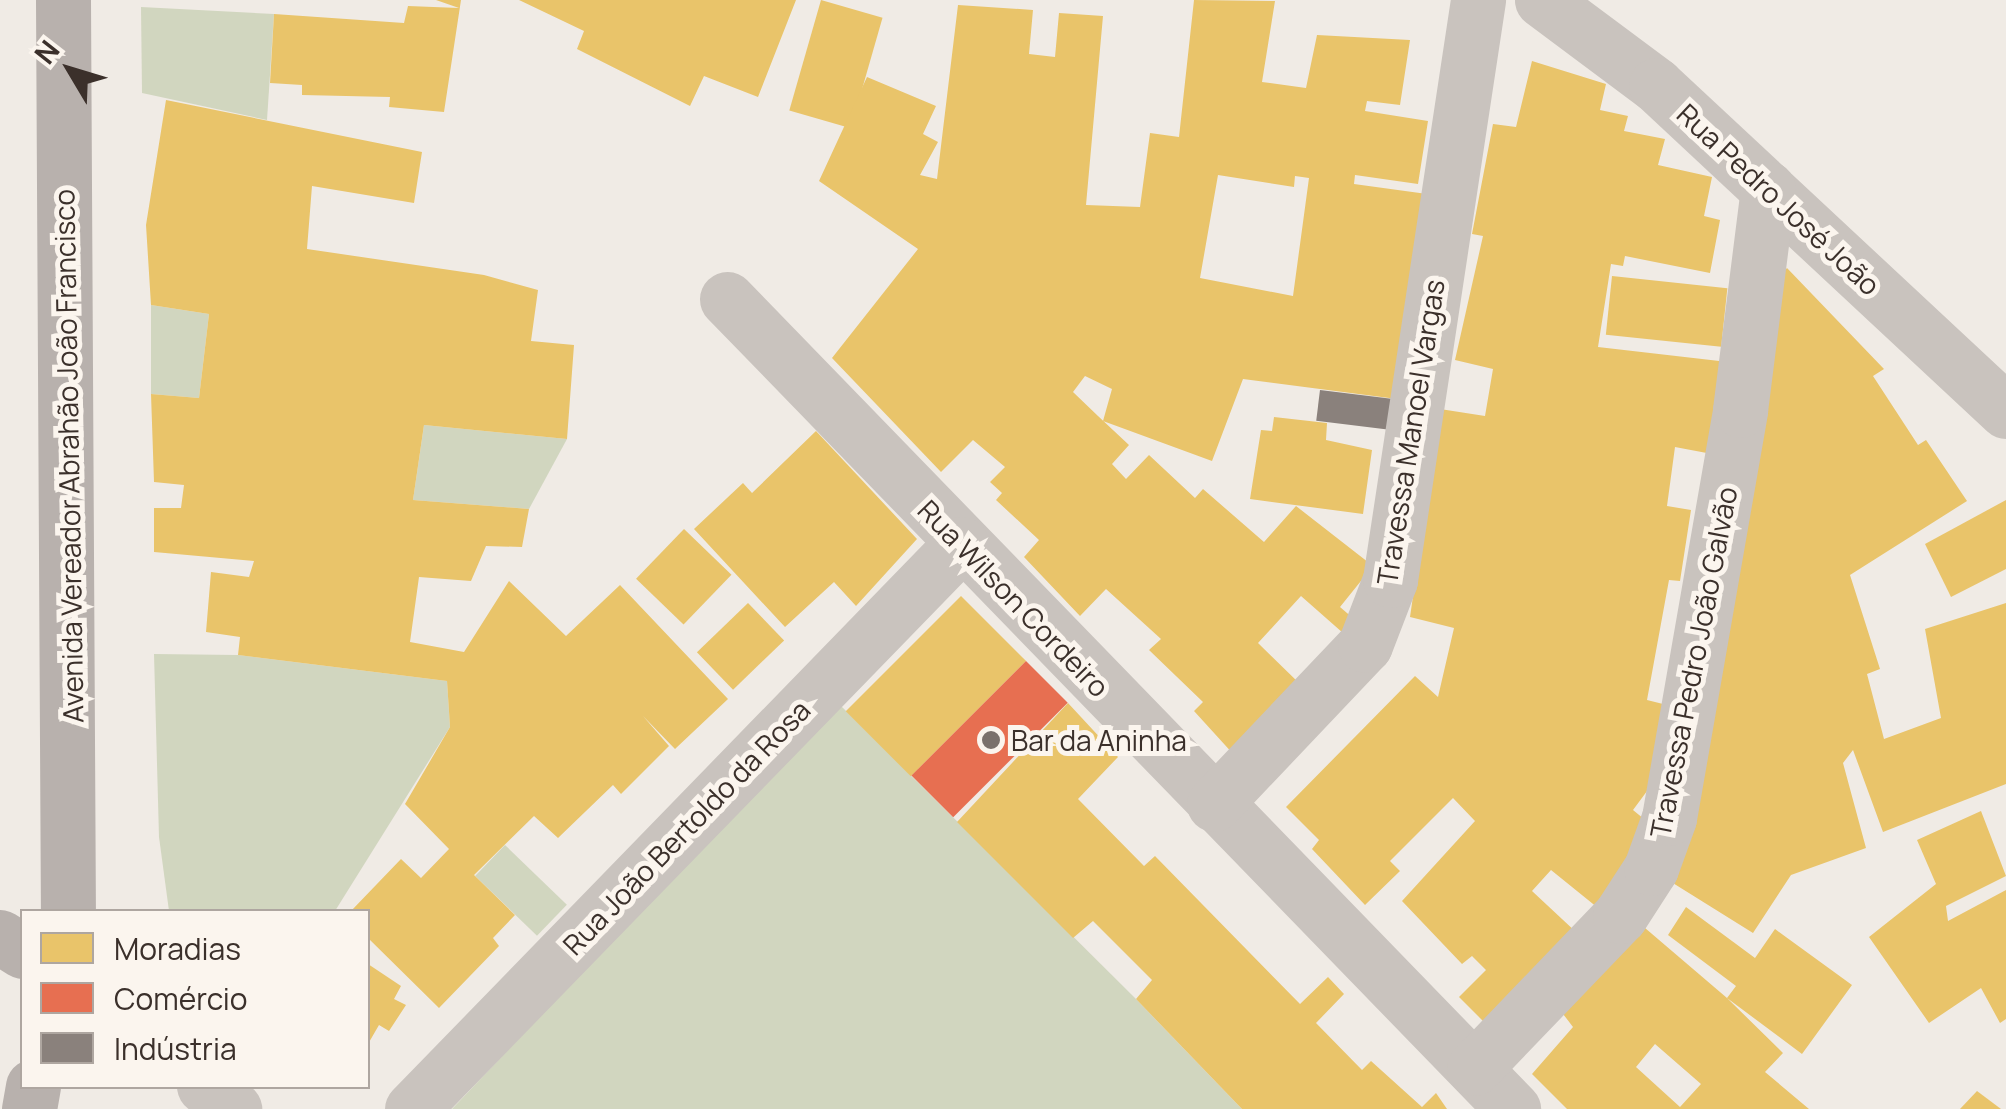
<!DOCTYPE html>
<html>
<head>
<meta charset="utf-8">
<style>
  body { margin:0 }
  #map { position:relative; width:2006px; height:1109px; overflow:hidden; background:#f0ebe5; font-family:Manrope,sans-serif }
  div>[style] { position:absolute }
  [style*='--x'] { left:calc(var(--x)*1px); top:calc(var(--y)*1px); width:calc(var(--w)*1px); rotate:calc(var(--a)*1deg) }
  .green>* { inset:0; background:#d1d6bf; transform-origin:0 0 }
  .homes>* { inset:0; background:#e9c46a; transform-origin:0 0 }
  .shops>* { inset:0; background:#e76f51; transform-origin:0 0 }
  .industry>* { inset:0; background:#8a817c; transform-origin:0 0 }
  .minor>* { height:55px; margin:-27.5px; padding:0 27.5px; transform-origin:27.5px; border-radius:27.5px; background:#c9c3be }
  .major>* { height:55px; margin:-27.5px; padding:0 27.5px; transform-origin:27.5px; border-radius:27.5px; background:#b8b1ad }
  .dots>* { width:28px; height:28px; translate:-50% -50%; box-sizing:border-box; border:5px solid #fbf5ee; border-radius:50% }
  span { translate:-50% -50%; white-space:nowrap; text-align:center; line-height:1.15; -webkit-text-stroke:10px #fbf5ee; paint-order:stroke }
  .street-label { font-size:28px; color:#3b302b }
  .poi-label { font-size:28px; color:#3b302b }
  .left { translate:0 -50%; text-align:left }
  .legend { position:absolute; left:20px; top:909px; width:350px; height:180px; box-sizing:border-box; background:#fbf5ee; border:2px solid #aea6a0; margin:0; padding:12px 18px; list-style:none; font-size:30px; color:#3b302b }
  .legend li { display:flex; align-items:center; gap:20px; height:50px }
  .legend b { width:50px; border:2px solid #aea6a0 }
  .north { position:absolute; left:20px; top:20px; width:100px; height:100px; -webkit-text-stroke:8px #fbf5ee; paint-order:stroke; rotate:308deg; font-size:28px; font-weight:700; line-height:40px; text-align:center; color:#3b302b }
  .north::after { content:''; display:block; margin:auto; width:35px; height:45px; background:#3b302b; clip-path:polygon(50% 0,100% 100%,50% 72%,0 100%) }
</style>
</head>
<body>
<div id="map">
  <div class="green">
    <div style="clip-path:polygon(141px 7px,274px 14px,267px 120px,142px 93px)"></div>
    <div style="clip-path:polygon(151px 305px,209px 314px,199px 398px,151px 394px)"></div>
    <div style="clip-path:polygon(424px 425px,567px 439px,529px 509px,413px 500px)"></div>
    <div style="clip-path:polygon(154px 654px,238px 655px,447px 681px,450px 727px,335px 911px,169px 911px,159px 837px)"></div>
    <div style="clip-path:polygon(838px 703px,1136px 999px,1242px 1109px,452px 1109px)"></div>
    <div style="left:505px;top:845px;width:86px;height:43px;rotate:44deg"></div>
  </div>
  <div class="homes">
    <div style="clip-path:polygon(436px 0,461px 0,444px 112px,389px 107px,390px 97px,302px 95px,302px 85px,270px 83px,274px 14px,404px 23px,408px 6px,459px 8px)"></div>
    <div style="clip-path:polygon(519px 0,796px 0,758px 97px,704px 76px,690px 106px,577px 49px,584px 31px)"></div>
    <div style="left:821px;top:0;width:64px;height:115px;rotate:16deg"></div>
    <div style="clip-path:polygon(evenodd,1194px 0,1275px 1px,1262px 82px,1306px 88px,1317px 35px,1410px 40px,1400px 105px,1367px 101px,1365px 111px,1428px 121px,1418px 184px,1355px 175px,1354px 184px,1427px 194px,1397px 399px,1243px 379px,1212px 461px,1103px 421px,1112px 389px,1085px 376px,1073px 392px,1098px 416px,1129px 445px,1112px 464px,1126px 479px,1149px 455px,1195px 498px,1203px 489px,1264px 542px,1296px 506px,1373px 566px,1340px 607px,1354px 619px,1343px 633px,1301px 596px,1258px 643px,1301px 685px,1235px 756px,1194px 711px,1203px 702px,1149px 650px,1161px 639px,1106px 589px,1080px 616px,1024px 557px,1039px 540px,996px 500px,1002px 493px,990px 482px,1005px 467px,973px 440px,941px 472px,832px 358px,918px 249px,819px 181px,867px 77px,936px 106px,923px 134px,938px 142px,920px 175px,937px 179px,958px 5px,1033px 10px,1029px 54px,1055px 57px,1059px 13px,1103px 16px,1086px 205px,1140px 207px,1150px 133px,1179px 137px,1194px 0,1218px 175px,1294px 187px,1295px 176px,1309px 178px,1293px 296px,1200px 278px,1218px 175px)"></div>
    <div style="clip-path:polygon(1532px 61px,1606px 84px,1600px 110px,1628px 116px,1624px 131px,1665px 139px,1658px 165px,1712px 177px,1704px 216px,1720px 220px,1710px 273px,1625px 256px,1623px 266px,1611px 264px,1598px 347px,1728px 362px,1712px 454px,1675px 447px,1667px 506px,1691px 510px,1680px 581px,1669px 580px,1647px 700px,1671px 706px,1653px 783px,1633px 810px,1650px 824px,1598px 908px,1551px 870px,1532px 891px,1577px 933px,1487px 1025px,1459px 997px,1486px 970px,1472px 956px,1462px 964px,1402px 901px,1475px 821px,1453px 798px,1390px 861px,1400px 871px,1365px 905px,1312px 849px,1319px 840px,1286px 807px,1415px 676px,1438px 697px,1454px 628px,1410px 617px,1440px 409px,1485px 416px,1493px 369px,1455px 360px,1483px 236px,1472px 234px,1493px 124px,1516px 127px)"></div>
    <div style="clip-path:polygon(166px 100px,422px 152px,414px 203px,312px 186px,307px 249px,484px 275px,538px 290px,531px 341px,574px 345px,567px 439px,424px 425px,413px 500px,529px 509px,522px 547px,486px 546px,471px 581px,419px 577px,410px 642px,464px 652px,509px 581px,566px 636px,620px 585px,728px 699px,675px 749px,643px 716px,669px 746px,621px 794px,613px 785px,558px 838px,534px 816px,474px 875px,515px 915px,493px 938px,499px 946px,439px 1008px,368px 938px,368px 911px,351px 911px,401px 859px,421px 878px,449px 849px,405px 804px,450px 727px,447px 681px,238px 655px,240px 637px,206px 632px,211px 572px,249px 577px,254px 561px,154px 552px,154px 508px,181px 508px,184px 485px,154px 482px,151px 394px,199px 398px,209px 314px,151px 305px,146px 225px)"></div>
    <div style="clip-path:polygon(1787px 268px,1884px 369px,1873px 376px,1918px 445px,1926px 440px,1967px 501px,1850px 575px,1880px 669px,1867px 674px,1884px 739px,1941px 718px,1925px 629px,2006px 603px,2006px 784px,1883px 832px,1853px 750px,1843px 763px,1866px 848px,1791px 875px,1753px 933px,1660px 875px,1769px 288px)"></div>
    <div style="left:1612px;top:276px;width:116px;height:59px;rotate:6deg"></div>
    <div style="clip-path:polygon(1274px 417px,1327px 423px,1326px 440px,1372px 450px,1363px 514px,1250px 499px,1261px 430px,1272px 431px)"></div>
    <div style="clip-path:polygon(816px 431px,917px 539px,856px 606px,834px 582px,785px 627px,694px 529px,743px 483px,752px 493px)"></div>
    <div style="clip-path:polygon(2006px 500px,2006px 569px,1951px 597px,1925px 544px)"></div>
    <div style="left:684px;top:529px;width:66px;height:69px;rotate:44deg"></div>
    <div style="left:961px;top:596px;width:92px;height:163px;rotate:45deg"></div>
    <div style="left:748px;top:603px;width:52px;height:71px;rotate:46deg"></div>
    <div style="clip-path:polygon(1068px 703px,1118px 757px,1078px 799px,1144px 866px,1155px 856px,1300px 1004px,1328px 977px,1344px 994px,1316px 1023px,1362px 1070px,1371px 1061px,1422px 1107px,1436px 1093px,1447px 1109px,1242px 1109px,1136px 999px,1152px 980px,1093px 921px,1073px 938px,957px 822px)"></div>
    <div style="clip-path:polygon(1981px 811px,2006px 876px,1946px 906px,1948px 921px,2006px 890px,2006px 1019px,2000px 1023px,1981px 988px,1929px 1023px,1869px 937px,1936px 884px,1917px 840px)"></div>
    <div style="clip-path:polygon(evenodd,1686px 907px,1755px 958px,1775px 929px,1852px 985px,1802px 1054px,1727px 998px,1783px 1053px,1765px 1072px,1809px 1109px,1567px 1109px,1532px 1074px,1573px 1027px,1560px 1010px,1638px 922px,1727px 998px,1736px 986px,1668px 935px,1686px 907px,1655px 1044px,1701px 1084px,1680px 1107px,1636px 1067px,1655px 1044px)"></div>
    <div style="clip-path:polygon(368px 964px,401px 986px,394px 999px,406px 1005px,389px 1031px,379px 1025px,368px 1044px)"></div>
    <div style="clip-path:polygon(1977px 1091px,2001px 1109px,1960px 1109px)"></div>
  </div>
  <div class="shops">
    <div style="left:1026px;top:661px;width:59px;height:162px;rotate:45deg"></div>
  </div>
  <div class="industry">
    <div style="left:1320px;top:390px;width:78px;height:31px;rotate:7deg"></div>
  </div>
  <div class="minor">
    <div style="--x:1542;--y:0;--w:142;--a:36.7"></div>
    <div style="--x:1656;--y:85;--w:478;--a:43"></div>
    <div style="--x:727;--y:299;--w:1129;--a:45.86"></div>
    <div style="--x:1214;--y:804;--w:219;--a:-46.5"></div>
    <div style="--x:1365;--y:645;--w:70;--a:-69"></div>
    <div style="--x:1390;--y:580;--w:587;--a:-81.37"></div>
    <div style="--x:1474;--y:1068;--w:211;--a:-46.2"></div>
    <div style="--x:1620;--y:916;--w:57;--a:-57.1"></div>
    <div style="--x:1651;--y:868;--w:53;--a:-70.2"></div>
    <div style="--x:1669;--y:818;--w:414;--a:-80.1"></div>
    <div style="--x:1740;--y:410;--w:223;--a:-82.8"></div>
    <div style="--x:204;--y:1086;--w:38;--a:37"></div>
    <div style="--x:412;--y:1109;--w:788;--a:-45.82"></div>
  </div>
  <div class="major">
    <div style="--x:63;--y:0;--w:912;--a:89.69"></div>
    <div style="--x:0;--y:937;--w:26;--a:32"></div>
    <div style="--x:29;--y:1109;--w:23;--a:-80"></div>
  </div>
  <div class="dots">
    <div style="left:991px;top:740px;background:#7a716c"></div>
  </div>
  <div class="street-label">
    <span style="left:1779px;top:199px;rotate:43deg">Rua Pedro José João</span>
    <span style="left:1410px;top:432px;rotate:-81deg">Travessa Manoel Vargas</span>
    <span style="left:68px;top:456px;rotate:-91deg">Avenida Vereador Abrahão João Francisco</span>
    <span style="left:1014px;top:598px;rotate:46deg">Rua Wilson Cordeiro</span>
    <span style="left:1693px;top:662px;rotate:-79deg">Travessa Pedro João Galvão</span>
    <span style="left:686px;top:827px;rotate:-46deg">Rua João Bertoldo da Rosa</span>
  </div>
  <div class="poi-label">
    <span class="left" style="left:1011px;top:740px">Bar da Aninha</span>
  </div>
  <ul class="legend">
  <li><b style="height:28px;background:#e9c46a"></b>Moradias</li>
  <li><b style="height:28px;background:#e76f51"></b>Comércio</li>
  <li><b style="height:28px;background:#8a817c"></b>Indústria</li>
  </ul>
  <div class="north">N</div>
</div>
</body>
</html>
